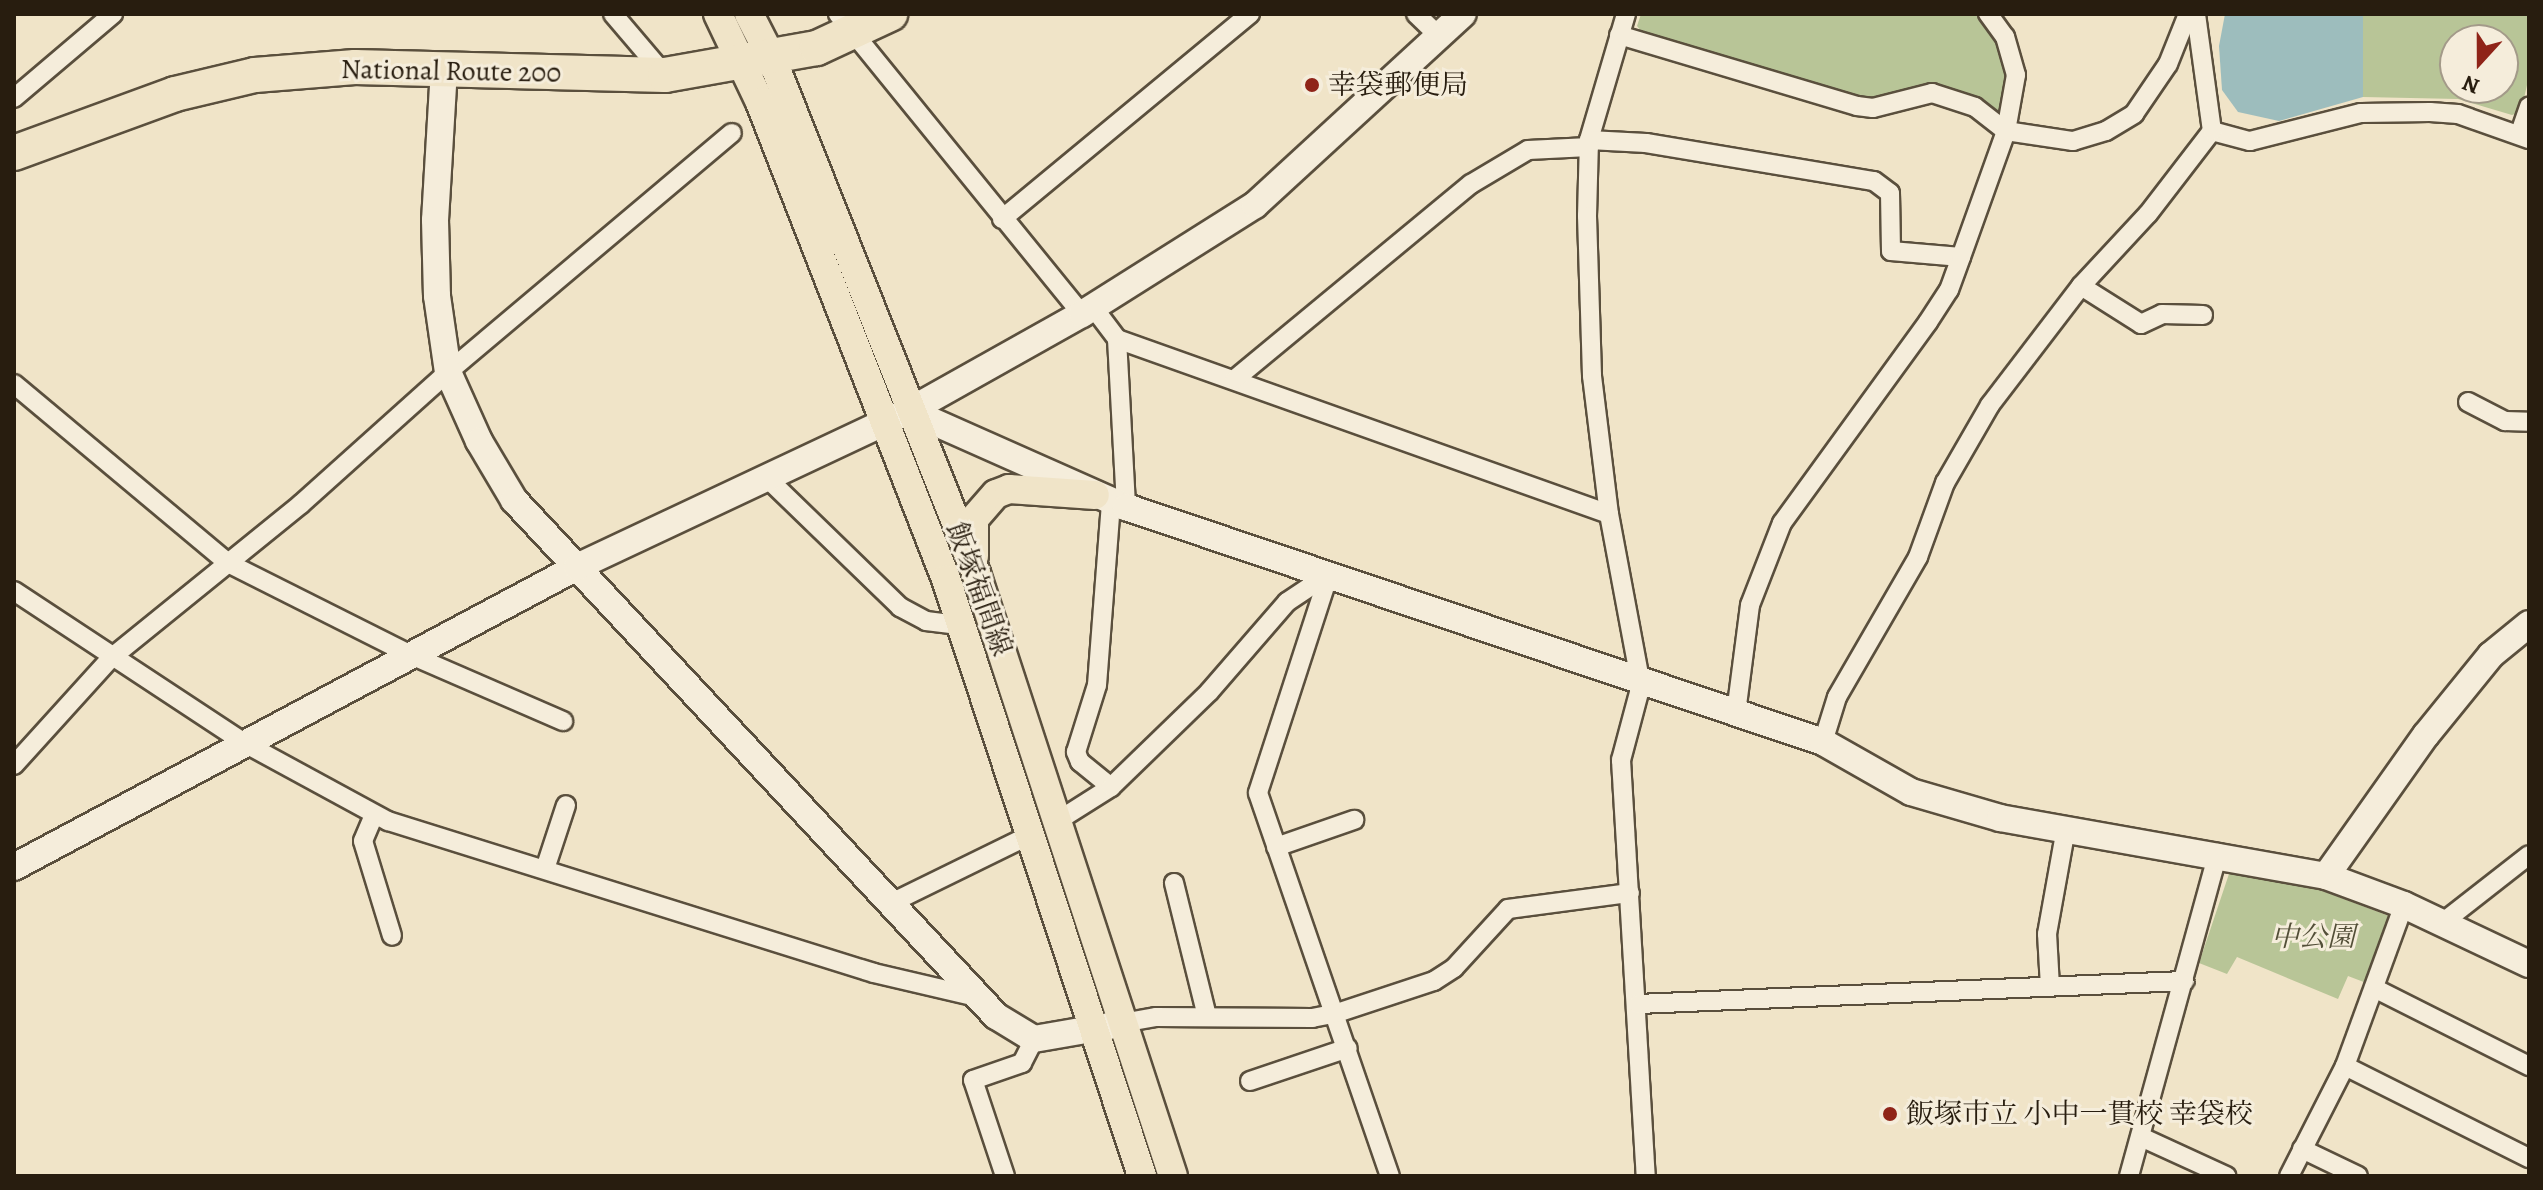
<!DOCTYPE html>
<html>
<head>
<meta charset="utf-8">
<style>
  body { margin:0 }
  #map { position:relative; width:2543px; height:1190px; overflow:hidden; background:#f0e4c8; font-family:Alegreya,"Noto Serif JP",serif }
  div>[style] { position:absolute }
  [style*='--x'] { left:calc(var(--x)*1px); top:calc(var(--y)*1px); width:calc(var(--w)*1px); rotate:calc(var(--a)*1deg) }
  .green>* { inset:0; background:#b8c597 }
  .water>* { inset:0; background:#9dbdbd }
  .roads { filter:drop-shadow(2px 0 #5a4f3d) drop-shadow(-2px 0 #5a4f3d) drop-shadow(0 2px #5a4f3d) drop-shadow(0 -2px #5a4f3d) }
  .street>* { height:18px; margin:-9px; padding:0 9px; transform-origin:9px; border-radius:9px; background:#f5eddb }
  .secondary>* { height:26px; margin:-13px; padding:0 13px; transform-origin:13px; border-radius:13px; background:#f5eddb }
  .primary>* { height:28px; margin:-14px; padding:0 14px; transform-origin:14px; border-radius:14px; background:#f0e4c8 }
  .highway>* { height:34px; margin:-17px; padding:0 17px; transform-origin:17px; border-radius:17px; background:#f0e4c8 }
  .dots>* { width:22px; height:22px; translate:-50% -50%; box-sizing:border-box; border:4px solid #f5eddb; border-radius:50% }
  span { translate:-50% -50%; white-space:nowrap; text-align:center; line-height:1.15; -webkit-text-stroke:6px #f5eddb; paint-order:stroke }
  .street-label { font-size:28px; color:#281d0f }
  .poi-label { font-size:28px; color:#281d0f }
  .left { translate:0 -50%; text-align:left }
  .park-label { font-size:28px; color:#534f38; font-style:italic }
  .frame { position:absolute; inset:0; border:16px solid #281d0f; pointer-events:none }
  .north { position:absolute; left:2439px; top:24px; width:80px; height:80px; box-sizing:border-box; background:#f5eddb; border:2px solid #a39a89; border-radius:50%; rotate:201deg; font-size:22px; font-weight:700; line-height:32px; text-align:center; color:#281d0f }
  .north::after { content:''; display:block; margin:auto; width:28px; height:36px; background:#8f2418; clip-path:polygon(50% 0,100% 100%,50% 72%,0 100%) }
</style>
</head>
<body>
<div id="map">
  <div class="green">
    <div style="clip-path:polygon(1641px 14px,1976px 14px,2005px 58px,2002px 119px,1933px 87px,1914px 87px,1876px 103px,1645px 36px,1637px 26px)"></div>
    <div style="clip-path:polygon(evenodd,2363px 14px,2529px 14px,2529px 76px,2521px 112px,2512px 115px,2458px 99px,2363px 97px,2363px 14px,2455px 40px,2503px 40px,2503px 88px,2455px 88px,2455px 40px)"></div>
    <div style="clip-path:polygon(2232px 865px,2278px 874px,2389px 916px,2369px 984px,2348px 976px,2338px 999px,2237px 957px,2227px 974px,2199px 963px)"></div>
  </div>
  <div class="water">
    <div style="clip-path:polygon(2225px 14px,2363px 14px,2363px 97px,2279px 121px,2238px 112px,2222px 90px,2219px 46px)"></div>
  </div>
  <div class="roads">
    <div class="street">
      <div style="--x:613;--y:14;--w:80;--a:49.6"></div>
      <div style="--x:838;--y:14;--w:387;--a:50.9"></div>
      <div style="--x:1416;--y:14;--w:35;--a:44"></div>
      <div style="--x:1626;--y:14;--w:131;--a:106.4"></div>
      <div style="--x:1589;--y:140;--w:76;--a:91.5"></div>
      <div style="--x:1587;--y:216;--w:160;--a:88.2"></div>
      <div style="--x:1592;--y:376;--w:139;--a:83"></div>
      <div style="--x:1609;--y:514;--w:174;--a:79.4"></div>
      <div style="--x:1641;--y:685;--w:78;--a:104.9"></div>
      <div style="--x:1621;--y:760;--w:417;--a:86.6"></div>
      <div style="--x:1619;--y:35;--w:248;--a:16.6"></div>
      <div style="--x:1857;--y:106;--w:16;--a:7"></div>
      <div style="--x:1873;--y:108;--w:61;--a:-14.3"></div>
      <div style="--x:1932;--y:93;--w:45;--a:18"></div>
      <div style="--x:1975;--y:107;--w:39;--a:38"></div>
      <div style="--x:2006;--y:131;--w:68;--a:8.5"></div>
      <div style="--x:2073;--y:141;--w:34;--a:-17"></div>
      <div style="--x:2106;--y:131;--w:33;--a:-31"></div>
      <div style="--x:2134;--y:114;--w:60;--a:-55.8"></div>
      <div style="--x:2168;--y:64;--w:54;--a:-68.2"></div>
      <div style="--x:14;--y:98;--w:130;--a:-40.3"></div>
      <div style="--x:2212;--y:131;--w:39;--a:15"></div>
      <div style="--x:2250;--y:141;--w:114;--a:-14.2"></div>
      <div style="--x:2361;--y:113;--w:69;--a:-0.8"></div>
      <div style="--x:2430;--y:112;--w:28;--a:4"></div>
      <div style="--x:2458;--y:114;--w:75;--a:19.4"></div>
      <div style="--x:2520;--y:133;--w:28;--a:-71"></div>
      <div style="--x:1589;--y:140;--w:57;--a:3"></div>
      <div style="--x:1646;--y:143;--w:231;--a:9.5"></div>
      <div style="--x:1874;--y:181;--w:20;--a:37"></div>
      <div style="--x:1890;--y:193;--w:58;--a:89"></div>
      <div style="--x:1891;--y:251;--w:70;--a:4.9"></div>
      <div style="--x:1002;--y:219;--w:322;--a:-39.6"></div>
      <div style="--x:2081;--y:286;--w:71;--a:32.3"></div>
      <div style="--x:2141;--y:324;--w:23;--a:-25"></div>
      <div style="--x:2162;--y:314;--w:41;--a:1.4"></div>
      <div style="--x:1093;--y:307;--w:40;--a:53"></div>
      <div style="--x:1117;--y:339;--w:522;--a:19.58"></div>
      <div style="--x:1117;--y:339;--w:168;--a:86.9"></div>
      <div style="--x:1235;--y:379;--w:306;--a:-39.6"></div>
      <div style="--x:1471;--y:184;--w:66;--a:-30.8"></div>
      <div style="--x:1528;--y:150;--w:61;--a:-2.8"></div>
      <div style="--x:14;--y:384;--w:279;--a:39.9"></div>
      <div style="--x:228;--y:563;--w:205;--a:26.7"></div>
      <div style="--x:411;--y:655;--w:166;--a:23.5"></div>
      <div style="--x:2468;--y:402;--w:42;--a:27.2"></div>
      <div style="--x:2505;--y:421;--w:24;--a:2"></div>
      <div style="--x:766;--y:477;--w:187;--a:44.1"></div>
      <div style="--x:900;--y:607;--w:30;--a:28"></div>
      <div style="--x:926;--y:621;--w:35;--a:7"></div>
      <div style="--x:1329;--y:574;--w:230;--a:108"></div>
      <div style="--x:1258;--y:793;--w:405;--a:71"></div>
      <div style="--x:14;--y:591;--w:278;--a:33.4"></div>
      <div style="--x:246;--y:744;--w:162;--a:28.5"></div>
      <div style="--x:388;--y:821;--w:509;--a:17.37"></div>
      <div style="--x:874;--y:973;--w:105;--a:13.2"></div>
      <div style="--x:1736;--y:713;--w:109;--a:-82.6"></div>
      <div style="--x:1750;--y:605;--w:88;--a:-68.7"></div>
      <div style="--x:1782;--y:523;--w:248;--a:-54"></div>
      <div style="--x:1928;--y:322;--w:38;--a:-57"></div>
      <div style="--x:1949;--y:290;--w:35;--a:-70"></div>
      <div style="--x:1961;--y:257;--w:134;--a:-70.3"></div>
      <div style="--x:2006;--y:131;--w:57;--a:-79.9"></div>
      <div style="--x:2016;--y:75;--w:40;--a:-106"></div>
      <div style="--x:2005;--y:37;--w:29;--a:-126"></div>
      <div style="--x:1823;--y:742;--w:47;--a:-72.7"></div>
      <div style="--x:1837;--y:697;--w:162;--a:-59.9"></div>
      <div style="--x:1918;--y:557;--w:79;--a:-70"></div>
      <div style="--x:1945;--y:483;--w:90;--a:-60"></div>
      <div style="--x:1990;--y:405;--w:150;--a:-52.6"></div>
      <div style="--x:2081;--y:286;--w:98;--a:-47.1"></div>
      <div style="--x:2148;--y:214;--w:105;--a:-52.4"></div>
      <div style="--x:2212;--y:131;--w:118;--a:-97.8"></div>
      <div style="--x:14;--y:765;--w:144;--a:-47.8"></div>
      <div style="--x:111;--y:658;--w:245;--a:-39"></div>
      <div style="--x:301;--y:504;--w:198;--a:-41.9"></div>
      <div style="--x:448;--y:372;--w:371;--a:-40.1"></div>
      <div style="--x:1111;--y:787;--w:40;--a:-141"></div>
      <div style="--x:1080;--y:762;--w:11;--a:-112"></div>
      <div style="--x:1076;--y:752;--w:70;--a:-72.6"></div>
      <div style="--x:1097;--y:685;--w:185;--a:-85.6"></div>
      <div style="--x:374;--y:815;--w:28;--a:113"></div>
      <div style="--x:363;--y:841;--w:99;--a:73"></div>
      <div style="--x:1059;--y:820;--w:62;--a:-32.4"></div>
      <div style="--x:1111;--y:787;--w:136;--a:-44.1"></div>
      <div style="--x:1209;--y:692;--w:119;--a:-49.1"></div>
      <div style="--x:1287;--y:602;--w:50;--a:-33.7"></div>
      <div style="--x:1276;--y:847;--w:83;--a:-19.1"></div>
      <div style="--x:545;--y:869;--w:67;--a:-71.8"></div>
      <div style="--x:1174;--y:883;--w:137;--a:76.1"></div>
      <div style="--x:889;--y:904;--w:157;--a:-26.1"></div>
      <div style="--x:2442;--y:923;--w:110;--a:-38"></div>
      <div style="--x:2050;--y:987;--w:53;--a:-93.2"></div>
      <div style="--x:2047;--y:934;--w:108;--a:-79.8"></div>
      <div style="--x:2374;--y:988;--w:174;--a:26.7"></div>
      <div style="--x:1638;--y:1004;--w:547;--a:-2.41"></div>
      <div style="--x:1122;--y:1023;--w:35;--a:-10"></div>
      <div style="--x:1156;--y:1017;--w:156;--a:0.4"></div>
      <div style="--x:1312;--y:1018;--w:25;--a:-11"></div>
      <div style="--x:1337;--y:1013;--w:102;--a:-18.3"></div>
      <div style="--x:1434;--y:981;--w:24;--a:-33"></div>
      <div style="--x:1454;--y:968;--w:80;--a:-47.5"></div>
      <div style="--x:1508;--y:909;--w:123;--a:-7.5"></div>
      <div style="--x:2345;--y:1066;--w:206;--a:26.6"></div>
      <div style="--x:1250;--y:1081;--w:103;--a:-18.6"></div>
      <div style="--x:2141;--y:1137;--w:94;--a:24.6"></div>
      <div style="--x:2302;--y:1149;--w:62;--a:25.7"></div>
      <div style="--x:1005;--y:1176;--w:101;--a:-108.4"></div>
      <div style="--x:973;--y:1080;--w:52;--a:-19.1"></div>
      <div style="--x:1022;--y:1063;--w:27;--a:-63"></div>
      <div style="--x:2129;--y:1176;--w:335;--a:-74.6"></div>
      <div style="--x:2289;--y:1176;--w:123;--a:-63"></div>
      <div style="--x:2345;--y:1066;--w:171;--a:-69.9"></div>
    </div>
    <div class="secondary">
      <div style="--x:444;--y:69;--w:151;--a:93.4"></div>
      <div style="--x:435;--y:220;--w:76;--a:88.5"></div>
      <div style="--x:437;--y:296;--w:77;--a:81.8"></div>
      <div style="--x:448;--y:372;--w:76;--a:65.8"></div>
      <div style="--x:479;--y:441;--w:69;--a:59.3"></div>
      <div style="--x:514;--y:500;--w:706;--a:46.95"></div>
      <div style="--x:996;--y:1016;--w:44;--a:31.2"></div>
      <div style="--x:1034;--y:1039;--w:82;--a:-9.8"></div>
      <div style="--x:909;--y:411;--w:237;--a:23.9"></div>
      <div style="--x:1126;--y:507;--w:736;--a:18.63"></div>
      <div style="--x:1823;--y:742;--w:101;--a:29.6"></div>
      <div style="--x:1911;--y:792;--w:93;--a:16.3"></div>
      <div style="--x:2000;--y:818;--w:331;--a:10.1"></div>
      <div style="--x:2326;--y:876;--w:83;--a:20.4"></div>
      <div style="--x:2404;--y:905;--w:138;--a:25.3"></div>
      <div style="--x:14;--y:867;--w:638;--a:-28.05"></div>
      <div style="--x:577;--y:567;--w:367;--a:-25.2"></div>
      <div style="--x:909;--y:411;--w:198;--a:-29.3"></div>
      <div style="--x:1082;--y:314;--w:204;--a:-32.2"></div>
      <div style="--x:1255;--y:205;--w:282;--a:-42.6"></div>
      <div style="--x:2326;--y:876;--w:173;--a:-54.7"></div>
      <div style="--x:2426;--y:735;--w:103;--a:-50.9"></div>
      <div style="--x:2491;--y:655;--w:49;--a:-39.2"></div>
    </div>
    <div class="primary">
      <div style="--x:718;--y:14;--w:98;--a:64.5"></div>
      <div style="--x:760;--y:102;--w:512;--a:68.7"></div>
      <div style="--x:946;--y:579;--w:628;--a:71.82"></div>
      <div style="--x:749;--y:14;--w:51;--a:62.9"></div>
      <div style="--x:772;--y:59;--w:553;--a:68.35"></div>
      <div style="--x:976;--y:573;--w:634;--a:71.91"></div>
      <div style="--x:974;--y:556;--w:37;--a:-90"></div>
      <div style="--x:974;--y:519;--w:33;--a:-49"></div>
      <div style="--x:996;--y:494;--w:14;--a:-21"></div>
      <div style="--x:1009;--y:489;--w:86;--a:4"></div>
    </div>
    <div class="highway">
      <div style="--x:14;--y:153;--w:171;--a:-20.1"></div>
      <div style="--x:175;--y:94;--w:82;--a:-13.4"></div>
      <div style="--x:255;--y:75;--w:100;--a:-4.6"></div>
      <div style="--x:355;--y:67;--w:310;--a:1.5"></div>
      <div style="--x:665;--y:75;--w:154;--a:-10.1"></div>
      <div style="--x:817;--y:48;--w:81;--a:-25"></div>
    </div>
  </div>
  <div class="dots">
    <div style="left:1312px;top:85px;background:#8f2418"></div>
    <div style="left:1890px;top:1114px;background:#8f2418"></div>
  </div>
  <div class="street-label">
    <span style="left:451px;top:71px;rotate:1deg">National Route 200</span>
    <span style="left:979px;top:589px;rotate:70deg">飯塚福間線</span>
  </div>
  <div class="poi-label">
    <span class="left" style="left:1328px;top:85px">幸袋郵便局</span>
    <span class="left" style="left:1906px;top:1114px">飯塚市立 小中一貫校 幸袋校</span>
  </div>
  <div class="park-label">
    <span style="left:2313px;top:937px">中公園</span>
  </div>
  <div class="frame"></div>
  <div class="north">N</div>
</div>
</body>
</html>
